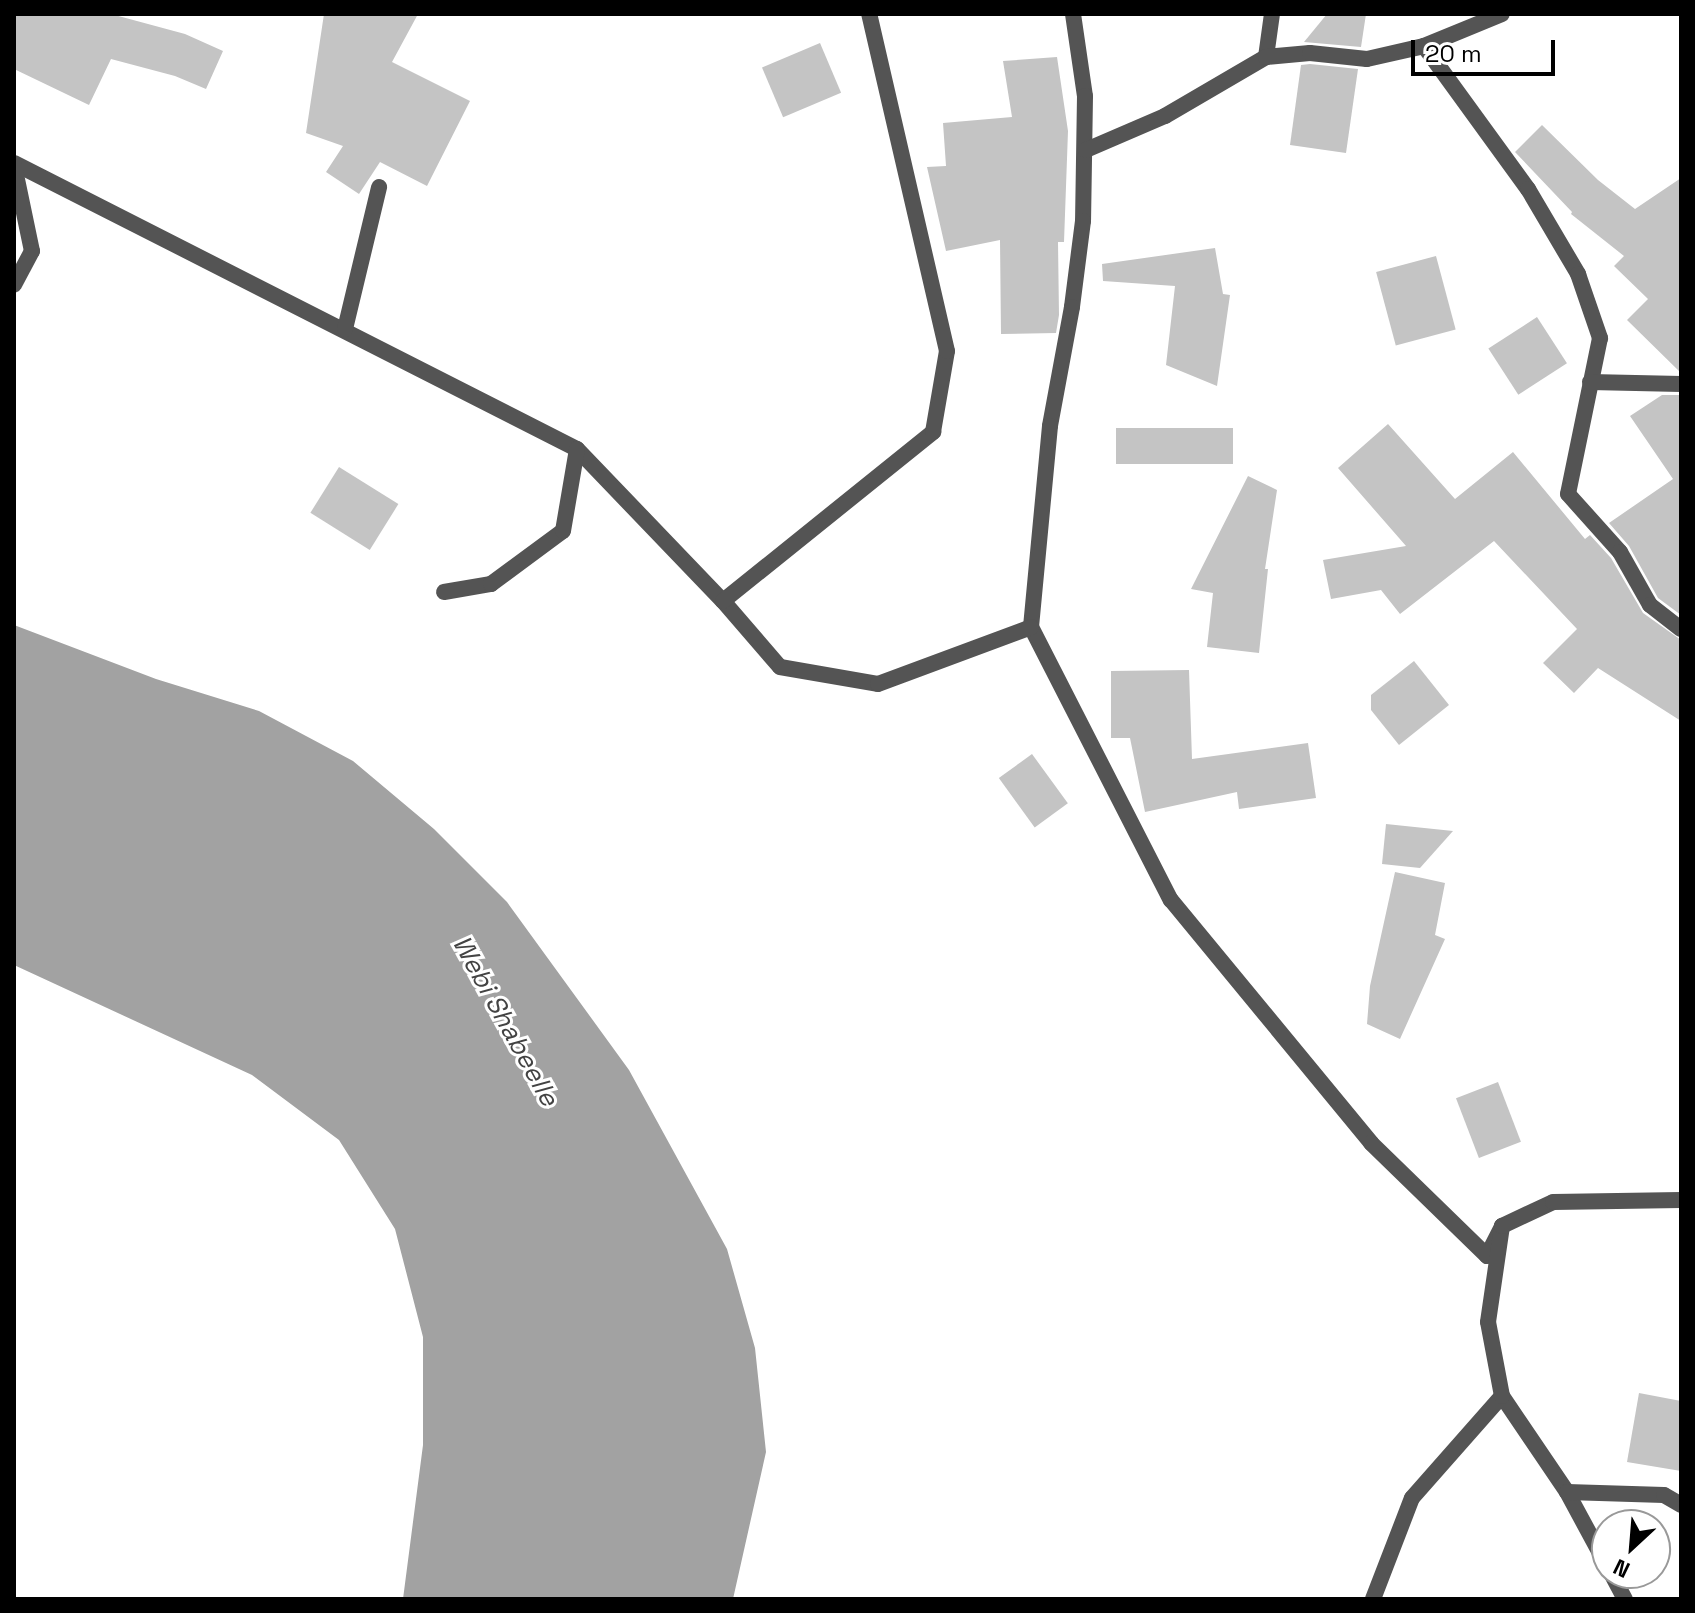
<!DOCTYPE html>
<html>
<head>
<meta charset="utf-8">
<style>
  body { margin:0 }
  #map { position:relative; width:1695px; height:1613px; overflow:hidden; background:#fff; font-family:"Space Grotesk",sans-serif }
  div>[style] { position:absolute }
  [style*='--x'] { left:calc(var(--x)*1px); top:calc(var(--y)*1px); width:calc(var(--w)*1px); rotate:calc(var(--a)*1deg) }
  .water>* { inset:0; background:#a2a2a2 }
  .building>* { inset:0; background:#c4c4c4; transform-origin:0 0 }
  .street>* { height:16px; margin:-8px; padding:0 8px; transform-origin:8px; border-radius:8px; background:#545454 }
  span { translate:-50% -50%; white-space:nowrap; text-align:center; line-height:1.15; -webkit-text-stroke:6px #fff; paint-order:stroke }
  .water-label { font-size:26px; color:#434343; font-style:italic }
  .frame { position:absolute; inset:0; border:16px solid #000; pointer-events:none }
  .north { position:absolute; left:1591px; top:1509px; width:80px; height:80px; box-sizing:border-box; background:#fff; border:2px solid #999; border-radius:50%; rotate:206deg; font-size:22px; font-weight:700; line-height:32px; text-align:center; color:#000 }
  .north::after { content:''; display:block; margin:auto; width:28px; height:36px; background:#000; clip-path:polygon(50% 0,100% 100%,50% 72%,0 100%) }
  .scale { position:absolute; left:1411px; top:40px; width:144px; height:36px; box-sizing:border-box; border:4px solid #000; border-top:0; padding-left:10px; font-size:24px; line-height:28px; white-space:nowrap; color:#000; -webkit-text-stroke:6px #fff; paint-order:stroke }
</style>
</head>
<body>
<div id="map">
  <div class="water">
    <div style="clip-path:polygon(14px 625px,156px 679px,259px 711px,353px 761px,434px 829px,507px 902px,629px 1070px,727px 1249px,755px 1348px,766px 1452px,733px 1599px,403px 1599px,423px 1445px,423px 1337px,395px 1229px,339px 1140px,252px 1075px,14px 965px)"></div>
  </div>
  <div class="building">
    <div style="clip-path:polygon(14px 14px,111px 14px,185px 34px,223px 51px,206px 89px,175px 76px,111px 59px,89px 105px,14px 69px)"></div>
    <div style="clip-path:polygon(324px 14px,418px 14px,392px 62px,470px 101px,427px 186px,380px 162px,359px 194px,326px 172px,343px 146px,306px 133px)"></div>
    <div style="clip-path:polygon(1327px 14px,1366px 14px,1361px 47px,1304px 42px)"></div>
    <div style="left:820px;top:43px;width:54px;height:63px;rotate:67deg"></div>
    <div style="clip-path:polygon(1057px 57px,1068px 131px,1064px 242px,1058px 242px,1059px 315px,1056px 333px,1001px 334px,1000px 240px,946px 251px,927px 167px,946px 166px,943px 123px,1012px 117px,1003px 61px)"></div>
    <div style="clip-path:polygon(1310px 64px,1358px 69px,1346px 153px,1290px 145px,1301px 65px)"></div>
    <div style="clip-path:polygon(1542px 125px,1598px 180px,1635px 209px,1681px 178px,1681px 373px,1627px 320px,1648px 299px,1614px 266px,1624px 256px,1571px 214px,1572px 212px,1515px 152px)"></div>
    <div style="clip-path:polygon(1215px 248px,1223px 294px,1230px 295px,1217px 386px,1166px 365px,1175px 286px,1103px 281px,1102px 264px)"></div>
    <div style="left:1436px;top:256px;width:76px;height:62px;rotate:75deg"></div>
    <div style="left:1537px;top:317px;width:55px;height:58px;rotate:57deg"></div>
    <div style="clip-path:polygon(1662px 395px,1681px 395px,1681px 615px,1658px 598px,1629px 546px,1609px 523px,1673px 479px,1630px 416px)"></div>
    <div style="clip-path:polygon(1388px 424px,1455px 499px,1513px 452px,1585px 539px,1590px 535px,1611px 558px,1643px 613px,1681px 640px,1681px 721px,1598px 668px,1574px 693px,1543px 663px,1577px 629px,1494px 541px,1400px 614px,1381px 590px,1331px 599px,1323px 560px,1406px 546px,1338px 468px)"></div>
    <div style="left:1116px;top:428px;width:117px;height:36px"></div>
    <div style="left:339px;top:467px;width:70px;height:54px;rotate:32deg"></div>
    <div style="clip-path:polygon(1248px 476px,1277px 490px,1265px 569px,1268px 569px,1259px 653px,1207px 647px,1213px 593px,1191px 589px)"></div>
    <div style="clip-path:polygon(1414px 661px,1449px 705px,1399px 745px,1371px 710px,1371px 695px)"></div>
    <div style="clip-path:polygon(1189px 670px,1192px 759px,1308px 743px,1316px 798px,1239px 809px,1237px 792px,1145px 812px,1130px 738px,1111px 738px,1111px 671px)"></div>
    <div style="left:1032px;top:754px;width:61px;height:41px;rotate:54deg"></div>
    <div style="clip-path:polygon(1386px 824px,1453px 831px,1420px 868px,1382px 864px)"></div>
    <div style="clip-path:polygon(1395px 872px,1445px 883px,1435px 935px,1445px 939px,1400px 1039px,1367px 1024px,1370px 986px)"></div>
    <div style="left:1498px;top:1082px;width:64px;height:45px;rotate:69deg"></div>
    <div style="clip-path:polygon(1639px 1393px,1681px 1401px,1681px 1471px,1627px 1462px)"></div>
  </div>
  <div class="street">
    <div style="--x:1073;--y:14;--w:83;--a:81.7"></div>
    <div style="--x:1085;--y:96;--w:125;--a:90.9"></div>
    <div style="--x:1083;--y:221;--w:87;--a:97.3"></div>
    <div style="--x:1072;--y:307;--w:121;--a:100.5"></div>
    <div style="--x:1050;--y:426;--w:202;--a:95.4"></div>
    <div style="--x:1031;--y:627;--w:307;--a:62.9"></div>
    <div style="--x:1171;--y:900;--w:315;--a:50.5"></div>
    <div style="--x:1371;--y:1143;--w:162;--a:44.2"></div>
    <div style="--x:1487;--y:1256;--w:34;--a:-63"></div>
    <div style="--x:1424;--y:46;--w:177;--a:54"></div>
    <div style="--x:1528;--y:189;--w:99;--a:59.5"></div>
    <div style="--x:1578;--y:274;--w:68;--a:71"></div>
    <div style="--x:1600;--y:338;--w:159;--a:101.6"></div>
    <div style="--x:1568;--y:494;--w:78;--a:48.1"></div>
    <div style="--x:1620;--y:552;--w:61;--a:60.5"></div>
    <div style="--x:1650;--y:605;--w:39;--a:38"></div>
    <div style="--x:1266;--y:57;--w:43;--a:-82.1"></div>
    <div style="--x:1086;--y:150;--w:86;--a:-23.3"></div>
    <div style="--x:1165;--y:116;--w:117;--a:-30.3"></div>
    <div style="--x:1266;--y:57;--w:44;--a:-5.2"></div>
    <div style="--x:1310;--y:53;--w:57;--a:6"></div>
    <div style="--x:1367;--y:59;--w:58;--a:-12.8"></div>
    <div style="--x:1424;--y:46;--w:84;--a:-22.3"></div>
    <div style="--x:14;--y:163;--w:631;--a:26.93"></div>
    <div style="--x:577;--y:449;--w:211;--a:46.2"></div>
    <div style="--x:723;--y:601;--w:87;--a:49.2"></div>
    <div style="--x:780;--y:667;--w:99;--a:9.8"></div>
    <div style="--x:878;--y:684;--w:163;--a:-20.4"></div>
    <div style="--x:14;--y:165;--w:88;--a:78.2"></div>
    <div style="--x:32;--y:251;--w:38;--a:118"></div>
    <div style="--x:345;--y:329;--w:146;--a:-76.5"></div>
    <div style="--x:1590;--y:382;--w:91;--a:1.3"></div>
    <div style="--x:444;--y:592;--w:48;--a:-9.7"></div>
    <div style="--x:491;--y:584;--w:89;--a:-36.4"></div>
    <div style="--x:563;--y:531;--w:83;--a:-80.3"></div>
    <div style="--x:723;--y:601;--w:270;--a:-38.8"></div>
    <div style="--x:933;--y:432;--w:82;--a:-80.2"></div>
    <div style="--x:947;--y:351;--w:346;--a:-103"></div>
    <div style="--x:1502;--y:1396;--w:116;--a:55.9"></div>
    <div style="--x:1567;--y:1492;--w:84;--a:61.6"></div>
    <div style="--x:1567;--y:1492;--w:97;--a:1.8"></div>
    <div style="--x:1664;--y:1495;--w:20;--a:30"></div>
    <div style="--x:1611;--y:1573;--w:30;--a:62"></div>
    <div style="--x:1373;--y:1599;--w:108;--a:-68.9"></div>
    <div style="--x:1412;--y:1498;--w:136;--a:-48.6"></div>
    <div style="--x:1502;--y:1396;--w:75;--a:-100.7"></div>
    <div style="--x:1488;--y:1322;--w:97;--a:-81.7"></div>
    <div style="--x:1502;--y:1226;--w:56;--a:-25.2"></div>
    <div style="--x:1553;--y:1202;--w:128;--a:-0.9"></div>
  </div>
  <div class="water-label">
    <span style="left:505px;top:1021px;rotate:61deg">Webi Shabeelle</span>
  </div>
  <div class="frame"></div>
  <div class="north">N</div>
  <div class="scale">20 m</div>
</div>
</body>
</html>
